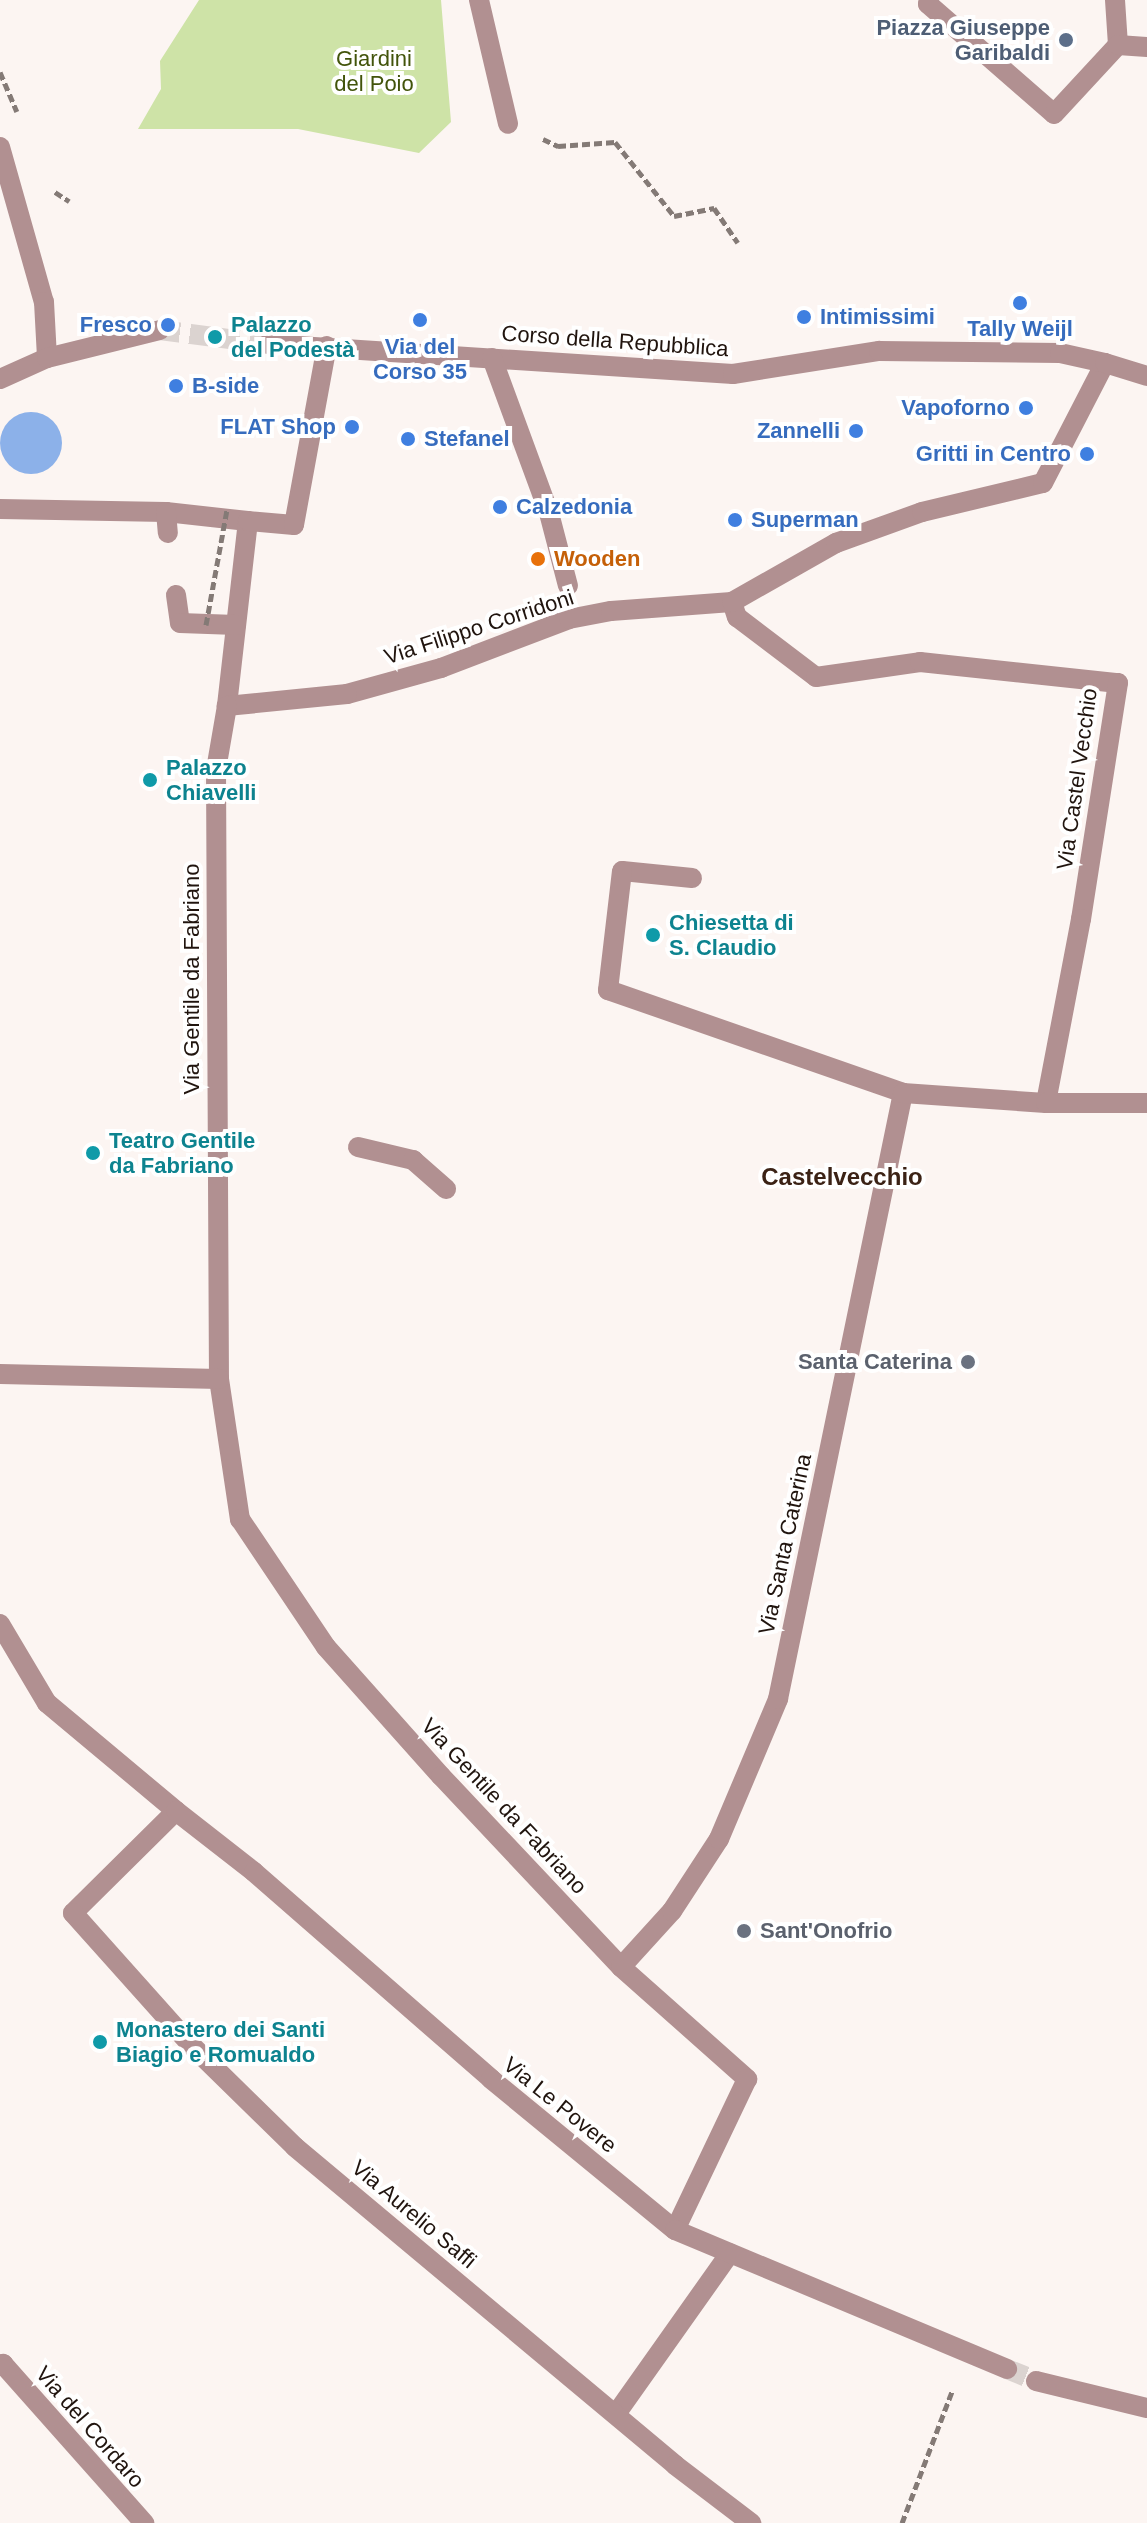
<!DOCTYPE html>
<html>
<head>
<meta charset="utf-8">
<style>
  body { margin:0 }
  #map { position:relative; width:1147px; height:2523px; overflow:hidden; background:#fcf5f2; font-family:Arial,sans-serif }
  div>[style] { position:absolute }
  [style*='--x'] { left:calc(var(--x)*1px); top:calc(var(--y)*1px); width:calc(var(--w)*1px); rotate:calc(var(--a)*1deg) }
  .green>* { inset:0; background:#cee3a7 }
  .water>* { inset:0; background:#8cb1e9 }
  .round { border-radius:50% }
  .pedestrian-tunnel>* { height:20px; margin-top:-10px; transform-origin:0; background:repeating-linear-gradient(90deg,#dbd3d0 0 20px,transparent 0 30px) }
  .minor-tunnel>* { height:20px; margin-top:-10px; transform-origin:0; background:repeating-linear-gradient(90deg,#dbd3d0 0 20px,transparent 0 30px) }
  .path>* { height:5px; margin-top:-2.5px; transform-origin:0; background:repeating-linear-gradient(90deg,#847a76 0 8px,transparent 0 12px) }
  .service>* { height:20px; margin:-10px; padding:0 10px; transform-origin:10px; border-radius:10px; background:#b19091 }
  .pedestrian>* { height:20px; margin:-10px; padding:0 10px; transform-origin:10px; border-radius:10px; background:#b19091 }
  .minor>* { height:20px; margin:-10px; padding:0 10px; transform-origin:10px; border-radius:10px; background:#b19091 }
  .path-bridge>* { height:5px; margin-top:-2.5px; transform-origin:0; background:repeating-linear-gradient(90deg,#847a76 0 8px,transparent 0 12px) }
  .dots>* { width:22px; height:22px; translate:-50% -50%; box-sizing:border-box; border:4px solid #fff; border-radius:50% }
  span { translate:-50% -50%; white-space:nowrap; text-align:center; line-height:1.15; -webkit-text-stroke:8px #fff; paint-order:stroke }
  .service-label { font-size:22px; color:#4e5e75; font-weight:700 }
  .right { translate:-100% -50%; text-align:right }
  .park-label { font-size:22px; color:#42540b }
  .shop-label { font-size:22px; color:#366cbe; font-weight:700 }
  .left { translate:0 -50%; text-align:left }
  .culture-label { font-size:22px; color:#0d838f; font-weight:700 }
  .street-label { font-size:22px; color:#20140e }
  .food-label { font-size:22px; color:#c56008; font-weight:700 }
  .worship-label { font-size:22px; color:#5b616d; font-weight:700 }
  .neighbourhood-label { font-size:24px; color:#3b2215; font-weight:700 }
</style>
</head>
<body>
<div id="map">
  <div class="green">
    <div style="clip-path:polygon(199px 0,441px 0,451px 122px,419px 153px,298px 129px,138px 129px,161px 89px,160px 61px)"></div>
  </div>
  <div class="water">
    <div class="round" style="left:0;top:412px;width:62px;height:62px"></div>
  </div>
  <div class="pedestrian-tunnel">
    <div style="--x:160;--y:330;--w:109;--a:7.4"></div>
  </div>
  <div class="minor-tunnel">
    <div style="--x:1007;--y:2369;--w:31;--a:22"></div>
  </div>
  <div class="path">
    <div style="--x:0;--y:72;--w:43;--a:67"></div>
    <div style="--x:543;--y:139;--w:17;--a:25"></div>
    <div style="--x:558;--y:146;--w:57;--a:-4"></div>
    <div style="--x:615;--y:142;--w:95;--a:51.4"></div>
    <div style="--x:674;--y:216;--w:41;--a:-11.3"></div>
    <div style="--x:714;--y:208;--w:42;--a:55.6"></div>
    <div style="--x:55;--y:192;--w:17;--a:33"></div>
    <div style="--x:902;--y:2523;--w:143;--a:-69.2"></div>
  </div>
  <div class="service">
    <div style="--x:732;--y:602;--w:16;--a:72"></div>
    <div style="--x:737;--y:617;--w:99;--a:37.2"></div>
    <div style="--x:816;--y:677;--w:105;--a:-8.2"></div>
    <div style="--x:920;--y:662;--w:199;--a:6.1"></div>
    <div style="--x:1118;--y:683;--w:239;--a:98.9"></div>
    <div style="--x:1081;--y:919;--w:187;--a:100.8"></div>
    <div style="--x:347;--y:694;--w:98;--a:-15.5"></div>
    <div style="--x:441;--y:668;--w:137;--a:-20.9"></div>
    <div style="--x:569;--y:619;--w:43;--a:-10.8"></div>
    <div style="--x:611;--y:611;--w:121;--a:-4.3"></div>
    <div style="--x:732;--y:602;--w:120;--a:-29.6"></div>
    <div style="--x:836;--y:543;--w:91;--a:-19.8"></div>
    <div style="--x:922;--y:512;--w:124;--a:-13.5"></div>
    <div style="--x:1043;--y:483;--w:135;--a:-62.7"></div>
    <div style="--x:692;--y:878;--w:70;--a:-174.3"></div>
    <div style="--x:622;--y:871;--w:120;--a:96.7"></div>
    <div style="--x:608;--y:990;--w:312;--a:19.2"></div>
    <div style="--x:358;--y:1147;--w:57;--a:13.3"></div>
    <div style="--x:413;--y:1160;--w:44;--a:41.3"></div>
    <div style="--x:616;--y:2414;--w:197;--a:-54.7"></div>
  </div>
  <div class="pedestrian">
    <div style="--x:479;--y:0;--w:127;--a:76.8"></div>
    <div style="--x:0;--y:147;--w:161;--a:74.2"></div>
    <div style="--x:44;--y:302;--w:56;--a:86.9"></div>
    <div style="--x:268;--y:344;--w:466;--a:3.7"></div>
    <div style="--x:733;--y:374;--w:148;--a:-9"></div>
    <div style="--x:879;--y:351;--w:181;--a:0.6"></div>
    <div style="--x:1060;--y:353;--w:46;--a:12.5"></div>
    <div style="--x:492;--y:358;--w:165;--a:69.8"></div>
    <div style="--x:549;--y:513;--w:75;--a:75.4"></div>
    <div style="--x:0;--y:379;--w:51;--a:-24.1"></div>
    <div style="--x:47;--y:358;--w:116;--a:-13.9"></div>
    <div style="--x:0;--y:509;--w:166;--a:1"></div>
    <div style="--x:166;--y:512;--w:82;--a:6.3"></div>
    <div style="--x:248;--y:521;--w:186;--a:96.5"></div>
    <div style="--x:166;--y:512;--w:21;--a:85"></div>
    <div style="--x:248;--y:521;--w:46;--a:5"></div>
    <div style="--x:294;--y:525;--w:182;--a:-79.6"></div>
    <div style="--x:176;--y:595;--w:28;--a:82"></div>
    <div style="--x:180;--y:623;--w:56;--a:2"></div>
  </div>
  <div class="minor">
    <div style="--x:929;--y:0;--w:4;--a:104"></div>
    <div style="--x:928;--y:4;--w:167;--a:41.1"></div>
    <div style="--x:1054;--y:114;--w:94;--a:-47.2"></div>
    <div style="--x:1115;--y:0;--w:45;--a:86.2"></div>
    <div style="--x:1118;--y:45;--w:29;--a:4"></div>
    <div style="--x:1105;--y:363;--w:44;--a:17.2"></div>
    <div style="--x:347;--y:694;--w:121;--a:174.3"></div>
    <div style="--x:227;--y:706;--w:65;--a:99.8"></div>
    <div style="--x:216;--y:770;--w:609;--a:89.72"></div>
    <div style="--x:219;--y:1379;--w:142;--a:81.5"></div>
    <div style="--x:240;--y:1519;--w:154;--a:56.1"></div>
    <div style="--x:326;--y:1647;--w:173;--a:48.3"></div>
    <div style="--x:441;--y:1776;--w:262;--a:46.7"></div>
    <div style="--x:621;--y:1967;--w:169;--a:41.6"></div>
    <div style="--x:747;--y:2079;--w:167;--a:115.5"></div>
    <div style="--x:0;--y:1374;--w:219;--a:1.3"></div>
    <div style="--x:0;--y:1624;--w:92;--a:59.3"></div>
    <div style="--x:47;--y:1703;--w:168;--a:39.9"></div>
    <div style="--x:176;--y:1811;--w:145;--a:135.3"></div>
    <div style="--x:73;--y:1913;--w:176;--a:48.2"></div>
    <div style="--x:190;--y:2044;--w:147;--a:44.4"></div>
    <div style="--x:295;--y:2147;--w:496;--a:39.9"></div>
    <div style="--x:675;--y:2465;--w:96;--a:37.3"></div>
    <div style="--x:176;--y:1811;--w:99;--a:38"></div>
    <div style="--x:254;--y:1872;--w:315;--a:41.1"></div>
    <div style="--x:491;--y:2079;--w:238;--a:39.4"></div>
    <div style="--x:675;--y:2230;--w:360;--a:22.7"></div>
    <div style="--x:621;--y:1967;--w:76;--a:-47.7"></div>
    <div style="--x:672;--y:1911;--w:86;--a:-56.9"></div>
    <div style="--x:719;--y:1839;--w:152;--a:-67.1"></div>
    <div style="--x:778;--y:1699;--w:619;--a:-78.35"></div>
    <div style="--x:903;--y:1093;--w:143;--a:4"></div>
    <div style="--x:1046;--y:1103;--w:101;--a:0"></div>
    <div style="--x:0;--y:2366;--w:4;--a:-34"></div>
    <div style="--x:3;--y:2364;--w:213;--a:48.4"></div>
    <div style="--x:1036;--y:2381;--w:114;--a:13.7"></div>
  </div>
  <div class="path-bridge">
    <div style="--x:206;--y:625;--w:118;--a:-79.7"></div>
  </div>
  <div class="dots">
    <div style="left:1066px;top:40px;background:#5c6f8a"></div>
    <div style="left:1020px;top:303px;background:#3f7fe0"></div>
    <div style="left:804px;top:317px;background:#3f7fe0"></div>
    <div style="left:420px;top:320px;background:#3f7fe0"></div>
    <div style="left:168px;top:325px;background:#3f7fe0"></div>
    <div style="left:215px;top:337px;background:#0f9aa8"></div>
    <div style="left:176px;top:386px;background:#3f7fe0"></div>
    <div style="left:1026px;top:408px;background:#3f7fe0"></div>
    <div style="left:352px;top:427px;background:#3f7fe0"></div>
    <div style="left:856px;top:431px;background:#3f7fe0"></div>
    <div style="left:408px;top:439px;background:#3f7fe0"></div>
    <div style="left:1087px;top:454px;background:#3f7fe0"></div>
    <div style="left:500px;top:507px;background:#3f7fe0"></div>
    <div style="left:735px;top:520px;background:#3f7fe0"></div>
    <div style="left:538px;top:559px;background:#e8710a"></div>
    <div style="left:150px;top:780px;background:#0f9aa8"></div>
    <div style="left:653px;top:935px;background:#0f9aa8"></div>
    <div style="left:93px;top:1153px;background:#0f9aa8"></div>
    <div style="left:968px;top:1362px;background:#6b7280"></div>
    <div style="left:744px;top:1931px;background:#6b7280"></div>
    <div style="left:100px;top:2042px;background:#0f9aa8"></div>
  </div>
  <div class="service-label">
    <span class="right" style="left:1050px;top:40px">Piazza Giuseppe<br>Garibaldi</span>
  </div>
  <div class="park-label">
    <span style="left:374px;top:71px">Giardini<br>del Poio</span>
  </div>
  <div class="shop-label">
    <span class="left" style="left:820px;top:317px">Intimissimi</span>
    <span class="right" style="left:152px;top:325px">Fresco</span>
    <span style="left:1020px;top:329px">Tally Weijl</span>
    <span style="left:420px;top:359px">Via del<br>Corso 35</span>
    <span class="left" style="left:192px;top:386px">B-side</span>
    <span class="right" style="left:1010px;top:408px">Vapoforno</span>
    <span class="right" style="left:336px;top:427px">FLAT Shop</span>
    <span class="right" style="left:840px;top:431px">Zannelli</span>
    <span class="left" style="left:424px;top:439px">Stefanel</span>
    <span class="right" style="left:1071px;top:454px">Gritti in Centro</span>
    <span class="left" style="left:516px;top:507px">Calzedonia</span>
    <span class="left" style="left:751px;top:520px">Superman</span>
  </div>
  <div class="culture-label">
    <span class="left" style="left:231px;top:337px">Palazzo<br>del Podestà</span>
    <span class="left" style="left:166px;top:780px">Palazzo<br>Chiavelli</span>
    <span class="left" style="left:669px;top:935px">Chiesetta di<br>S. Claudio</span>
    <span class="left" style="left:109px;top:1153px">Teatro Gentile<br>da Fabriano</span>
    <span class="left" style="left:116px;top:2042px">Monastero dei Santi<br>Biagio e Romualdo</span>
  </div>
  <div class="street-label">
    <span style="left:615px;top:341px;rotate:4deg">Corso della Repubblica</span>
    <span style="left:479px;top:627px;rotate:-18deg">Via Filippo Corridoni</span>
    <span style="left:1077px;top:779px;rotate:-82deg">Via Castel Vecchio</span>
    <span style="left:192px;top:979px;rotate:-90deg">Via Gentile da Fabriano</span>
    <span style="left:785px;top:1544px;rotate:-78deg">Via Santa Caterina</span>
    <span style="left:504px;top:1806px;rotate:47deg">Via Gentile da Fabriano</span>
    <span style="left:560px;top:2105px;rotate:39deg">Via Le Povere</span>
    <span style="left:414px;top:2214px;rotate:40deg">Via Aurelio Saffi</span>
    <span style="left:90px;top:2427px;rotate:49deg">Via del Cordaro</span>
  </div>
  <div class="food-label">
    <span class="left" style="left:554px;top:559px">Wooden</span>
  </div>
  <div class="worship-label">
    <span class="right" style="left:952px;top:1362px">Santa Caterina</span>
    <span class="left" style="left:760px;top:1931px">Sant'Onofrio</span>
  </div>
  <div class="neighbourhood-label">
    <span style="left:842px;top:1177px">Castelvecchio</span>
  </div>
</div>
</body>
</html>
